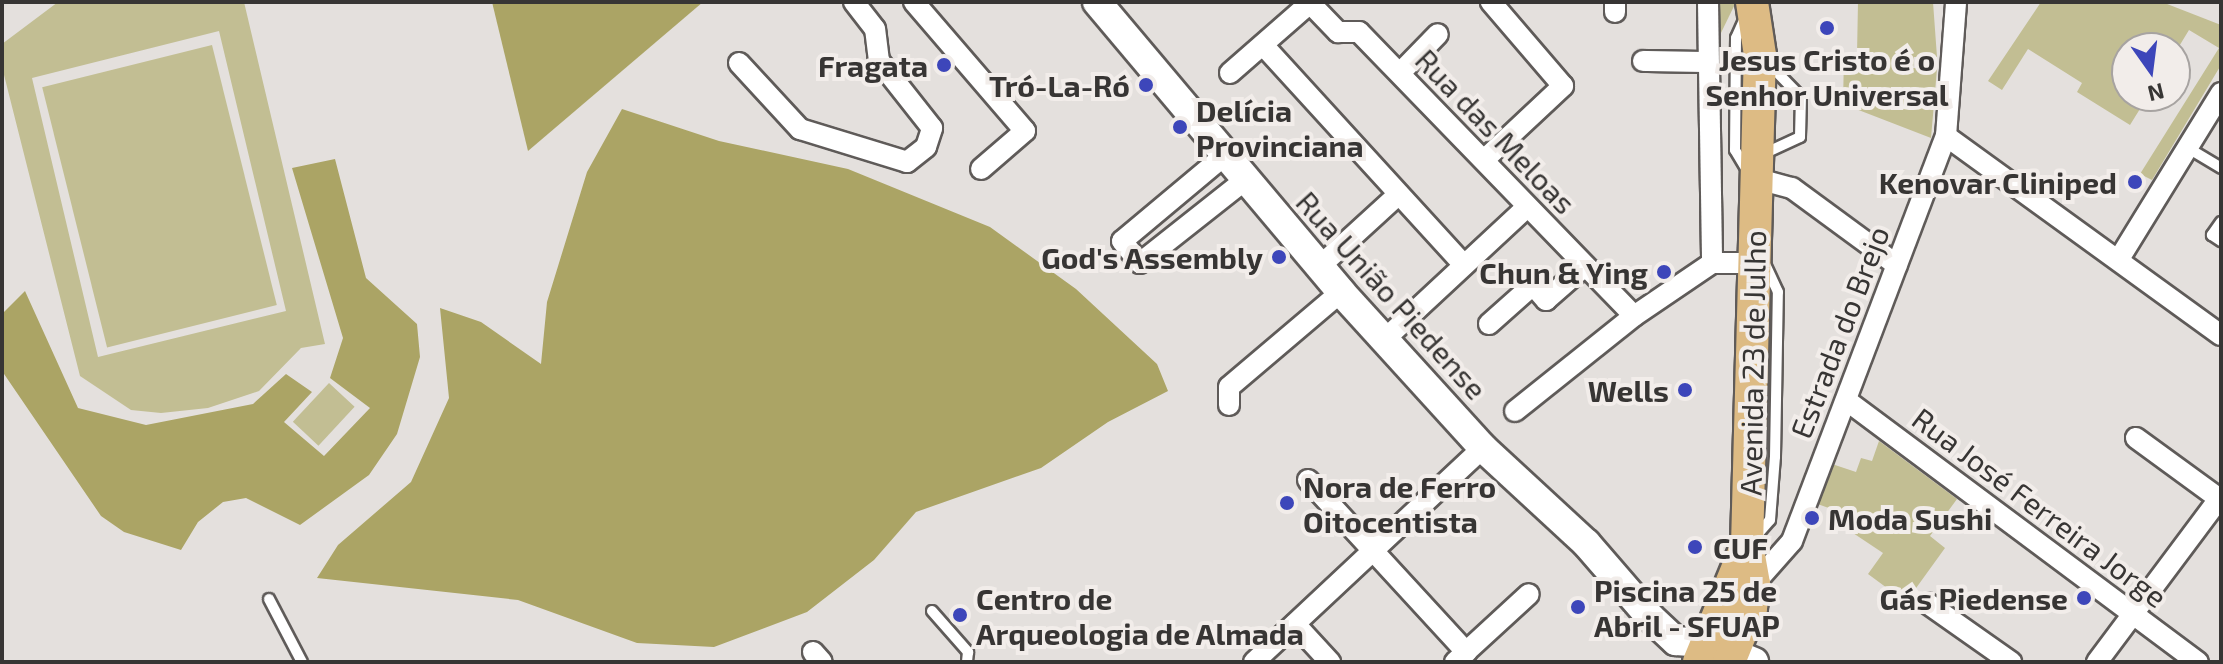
<!DOCTYPE html>
<html>
<head>
<meta charset="utf-8">
<style>
  body { margin:0 }
  #map { position:relative; width:2223px; height:664px; overflow:hidden; background:#e4e0dd; font-family:"Exo 2",sans-serif }
  div>[style] { position:absolute }
  [style*='--x'] { left:calc(var(--x)*1px); top:calc(var(--y)*1px); width:calc(var(--w)*1px); rotate:calc(var(--a)*1deg) }
  .green>* { inset:0; background:#c2be93; transform-origin:0 0 }
  .forest>* { inset:0; background:#aba465 }
  .roads { filter:drop-shadow(2px 0 #5f5b59) drop-shadow(-2px 0 #5f5b59) drop-shadow(0 2px #5f5b59) drop-shadow(0 -2px #5f5b59) }
  .lane>* { height:10px; margin:-5px; padding:0 5px; transform-origin:5px; border-radius:5px; background:#fff }
  .street>* { height:20px; margin:-10px; padding:0 10px; transform-origin:10px; border-radius:10px; background:#fff }
  .secondary>* { height:28px; margin:-14px; padding:0 14px; transform-origin:14px; border-radius:14px; background:#fff }
  .primary>* { height:32px; margin:-16px; padding:0 16px; transform-origin:16px; border-radius:16px; background:#ddbb84 }
  .dots>* { width:22px; height:22px; translate:-50% -50%; box-sizing:border-box; border:4px solid #f2edea; border-radius:50% }
  span { translate:-50% -50%; white-space:nowrap; text-align:center; line-height:1.15; -webkit-text-stroke:8px #f2edea; paint-order:stroke }
  .poi-label { font-size:30px; color:#373534; font-weight:700 }
  .right { translate:-100% -50%; text-align:right }
  .left { translate:0 -50%; text-align:left }
  .street-label { font-size:30px; color:#373534 }
  .frame { position:absolute; inset:0; border:4px solid #373534; pointer-events:none }
  .north { position:absolute; left:2111px; top:32px; width:80px; height:80px; box-sizing:border-box; background:#f2edea; border:2px solid #a7a3a1; border-radius:50%; rotate:166deg; font-size:22px; font-weight:700; line-height:32px; text-align:center; color:#373534 }
  .north::after { content:''; display:block; margin:auto; width:28px; height:36px; background:#3d46ba; clip-path:polygon(50% 0,100% 100%,50% 72%,0 100%) }
</style>
</head>
<body>
<div id="map">
  <div class="green">
    <div style="clip-path:polygon(evenodd,58px 2px,244px 2px,325px 344px,301px 348px,259px 391px,208px 408px,161px 413px,131px 410px,80px 376px,2px 67px,2px 44px,58px 2px,219px 31px,286px 311px,98px 357px,32px 78px,219px 31px)"></div>
    <div style="clip-path:polygon(1719px 2px,1736px 2px,1719px 37px)"></div>
    <div style="clip-path:polygon(1858px 2px,1933px 2px,1937px 57px,1914px 57px,1913px 68px,1937px 69px,1931px 138px,1843px 104px,1844px 54px,1857px 54px)"></div>
    <div style="clip-path:polygon(2041px 2px,2162px 2px,2221px 25px,2221px 65px,2152px 180px,2140px 174px,2219px 48px,2189px 30px,2175px 53px,2175px 48px,2127px 48px,2127px 96px,2148px 96px,2130px 125px,2077px 92px,2082px 83px,2028px 49px,2002px 90px,1988px 81px)"></div>
    <div style="left:212px;top:45px;width:268px;height:175px;rotate:76deg"></div>
    <div style="left:329px;top:383px;width:35px;height:53px;rotate:43deg"></div>
    <div style="clip-path:polygon(1879px 441px,1957px 499px,1930px 536px,1945px 548px,1906px 602px,1868px 574px,1883px 553px,1847px 529px,1851px 516px,1812px 502px,1829px 463px,1856px 472px,1861px 458px,1872px 461px)"></div>
  </div>
  <div class="forest">
    <div style="clip-path:polygon(492px 2px,703px 2px,528px 151px)"></div>
    <div style="clip-path:polygon(622px 109px,719px 141px,848px 169px,990px 227px,1076px 289px,1157px 364px,1168px 391px,1108px 422px,1041px 468px,916px 512px,874px 560px,807px 612px,714px 647px,637px 643px,518px 600px,317px 578px,338px 545px,411px 482px,449px 398px,440px 308px,481px 322px,541px 364px,547px 302px,587px 172px)"></div>
    <div style="clip-path:polygon(335px 159px,366px 278px,417px 324px,420px 357px,397px 434px,369px 475px,300px 525px,246px 498px,223px 502px,198px 522px,181px 550px,124px 532px,101px 516px,2px 371px,2px 314px,25px 291px,78px 408px,146px 425px,253px 404px,286px 374px,312px 392px,284px 422px,324px 456px,370px 408px,330px 378px,343px 338px,292px 168px)"></div>
  </div>
  <div class="roads">
    <div class="lane">
      <div style="--x:1745;--y:18;--w:22;--a:114"></div>
      <div style="--x:1736;--y:38;--w:112;--a:90.5"></div>
      <div style="--x:1735;--y:150;--w:29;--a:59"></div>
      <div style="--x:2188;--y:148;--w:39;--a:31"></div>
      <div style="--x:1761;--y:155;--w:43;--a:-24.8"></div>
      <div style="--x:1800;--y:137;--w:40;--a:-88.6"></div>
      <div style="--x:1801;--y:97;--w:49;--a:-134.2"></div>
      <div style="--x:2221;--y:222;--w:16;--a:125"></div>
      <div style="--x:2212;--y:235;--w:11;--a:34"></div>
      <div style="--x:1756;--y:536;--w:21;--a:-49"></div>
      <div style="--x:1770;--y:520;--w:63;--a:-85.5"></div>
      <div style="--x:1775;--y:457;--w:165;--a:-89"></div>
      <div style="--x:1778;--y:292;--w:31;--a:-115"></div>
      <div style="--x:269;--y:599;--w:71;--a:62.4"></div>
      <div style="--x:932;--y:611;--w:55;--a:48.7"></div>
      <div style="--x:968;--y:652;--w:10;--a:96"></div>
    </div>
    <div class="street">
      <div style="--x:914;--y:2;--w:170;--a:49.3"></div>
      <div style="--x:1025;--y:131;--w:58;--a:139.2"></div>
      <div style="--x:1309;--y:2;--w:42;--a:46"></div>
      <div style="--x:1338;--y:32;--w:21;--a:0"></div>
      <div style="--x:1359;--y:32;--w:395;--a:45.9"></div>
      <div style="--x:1615;--y:2;--w:10;--a:90"></div>
      <div style="--x:1708;--y:2;--w:261;--a:89.1"></div>
      <div style="--x:1263;--y:45;--w:298;--a:47.6"></div>
      <div style="--x:1643;--y:61;--w:65;--a:0.9"></div>
      <div style="--x:739;--y:63;--w:90;--a:47.3"></div>
      <div style="--x:800;--y:129;--w:112;--a:17.1"></div>
      <div style="--x:907;--y:162;--w:24;--a:-38"></div>
      <div style="--x:926;--y:147;--w:20;--a:-72"></div>
      <div style="--x:932;--y:128;--w:85;--a:-128.3"></div>
      <div style="--x:879;--y:61;--w:32;--a:-97"></div>
      <div style="--x:875;--y:29;--w:34;--a:-128"></div>
      <div style="--x:1230;--y:73;--w:106;--a:-41.2"></div>
      <div style="--x:1400;--y:73;--w:54;--a:-45.7"></div>
      <div style="--x:1946;--y:136;--w:339;--a:35.9"></div>
      <div style="--x:1225;--y:155;--w:134;--a:140.1"></div>
      <div style="--x:1122;--y:241;--w:28;--a:51"></div>
      <div style="--x:1140;--y:263;--w:134;--a:-38.3"></div>
      <div style="--x:1485;--y:159;--w:107;--a:-43.1"></div>
      <div style="--x:1563;--y:86;--w:111;--a:-130.6"></div>
      <div style="--x:1758;--y:179;--w:35;--a:15"></div>
      <div style="--x:1792;--y:188;--w:130;--a:36.3"></div>
      <div style="--x:2119;--y:259;--w:195;--a:-58.4"></div>
      <div style="--x:1319;--y:267;--w:108;--a:-42.4"></div>
      <div style="--x:1489;--y:324;--w:59;--a:-41.6"></div>
      <div style="--x:1533;--y:285;--w:20;--a:49"></div>
      <div style="--x:1546;--y:300;--w:52;--a:-41.1"></div>
      <div style="--x:1385;--y:339;--w:194;--a:-42.9"></div>
      <div style="--x:1846;--y:400;--w:439;--a:36.7"></div>
      <div style="--x:1229;--y:405;--w:18;--a:-90"></div>
      <div style="--x:1229;--y:387;--w:147;--a:-40.3"></div>
      <div style="--x:1515;--y:411;--w:152;--a:-38.6"></div>
      <div style="--x:1634;--y:316;--w:94;--a:-34.2"></div>
      <div style="--x:1712;--y:263;--w:42;--a:0"></div>
      <div style="--x:2136;--y:438;--w:105;--a:36.1"></div>
      <div style="--x:1308;--y:480;--w:234;--a:47.4"></div>
      <div style="--x:1754;--y:584;--w:57;--a:-48.5"></div>
      <div style="--x:1792;--y:541;--w:433;--a:-69.2"></div>
      <div style="--x:1946;--y:136;--w:134;--a:-85.7"></div>
      <div style="--x:1927;--y:603;--w:103;--a:35.1"></div>
      <div style="--x:1295;--y:624;--w:52;--a:47.4"></div>
      <div style="--x:813;--y:652;--w:13;--a:48"></div>
      <div style="--x:1254;--y:662;--w:313;--a:-43.1"></div>
      <div style="--x:1455;--y:662;--w:100;--a:-42.6"></div>
      <div style="--x:2097;--y:662;--w:207;--a:-53.2"></div>
    </div>
    <div class="secondary">
      <div style="--x:1097;--y:2;--w:379;--a:49.9"></div>
      <div style="--x:1341;--y:292;--w:211;--a:47.7"></div>
      <div style="--x:1483;--y:448;--w:140;--a:42.7"></div>
      <div style="--x:1586;--y:543;--w:99;--a:49.1"></div>
      <div style="--x:1651;--y:618;--w:34;--a:43"></div>
      <div style="--x:1676;--y:641;--w:32;--a:4"></div>
      <div style="--x:1708;--y:643;--w:50;--a:22.4"></div>
    </div>
    <div class="primary">
      <div style="--x:1699;--y:662;--w:121;--a:-67.7"></div>
      <div style="--x:1729;--y:662;--w:58;--a:-67.8"></div>
      <div style="--x:1751;--y:608;--w:24;--a:-83"></div>
      <div style="--x:1754;--y:584;--w:39;--a:-100"></div>
      <div style="--x:1747;--y:546;--w:491;--a:-88.5"></div>
      <div style="--x:1760;--y:55;--w:54;--a:-98.6"></div>
    </div>
  </div>
  <div class="dots">
    <div style="left:1827px;top:28px;background:#3d46ba"></div>
    <div style="left:944px;top:65px;background:#3d46ba"></div>
    <div style="left:1146px;top:85px;background:#3d46ba"></div>
    <div style="left:1180px;top:127px;background:#3d46ba"></div>
    <div style="left:2135px;top:182px;background:#3d46ba"></div>
    <div style="left:1279px;top:257px;background:#3d46ba"></div>
    <div style="left:1664px;top:272px;background:#3d46ba"></div>
    <div style="left:1685px;top:390px;background:#3d46ba"></div>
    <div style="left:1287px;top:503px;background:#3d46ba"></div>
    <div style="left:1812px;top:518px;background:#3d46ba"></div>
    <div style="left:1695px;top:547px;background:#3d46ba"></div>
    <div style="left:2084px;top:598px;background:#3d46ba"></div>
    <div style="left:1578px;top:607px;background:#3d46ba"></div>
    <div style="left:960px;top:615px;background:#3d46ba"></div>
  </div>
  <div class="poi-label">
    <span style="left:1827px;top:76px">Jesus Cristo é o<br>Senhor Universal</span>
    <span class="right" style="left:928px;top:65px">Fragata</span>
    <span class="right" style="left:1130px;top:85px">Tró-La-Ró</span>
    <span class="left" style="left:1196px;top:127px">Delícia<br>Provinciana</span>
    <span class="right" style="left:2117px;top:182px">Kenovar Cliniped</span>
    <span class="right" style="left:1263px;top:257px">God's Assembly</span>
    <span class="right" style="left:1648px;top:272px">Chun &amp; Ying</span>
    <span class="right" style="left:1669px;top:390px">Wells</span>
    <span class="left" style="left:1303px;top:503px">Nora de Ferro<br>Oitocentista</span>
    <span class="left" style="left:1828px;top:518px">Moda Sushi</span>
    <span class="left" style="left:1713px;top:547px">CUF</span>
    <span class="left" style="left:1594px;top:607px">Piscina 25 de<br>Abril - SFUAP</span>
    <span class="left" style="left:976px;top:615px">Centro de<br>Arqueologia de Almada</span>
    <span class="right" style="left:2068px;top:598px">Gás Piedense</span>
  </div>
  <div class="street-label">
    <span style="left:1496px;top:131px;rotate:46deg">Rua das Meloas</span>
    <span style="left:1392px;top:295px;rotate:48deg">Rua União Piedense</span>
    <span style="left:1839px;top:332px;rotate:-69deg">Estrada do Brejo</span>
    <span style="left:1752px;top:363px;rotate:-89deg">Avenida 23 de Julho</span>
    <span style="left:2040px;top:507px;rotate:37deg">Rua José Ferreira Jorge</span>
  </div>
  <div class="frame"></div>
  <div class="north">N</div>
</div>
</body>
</html>
